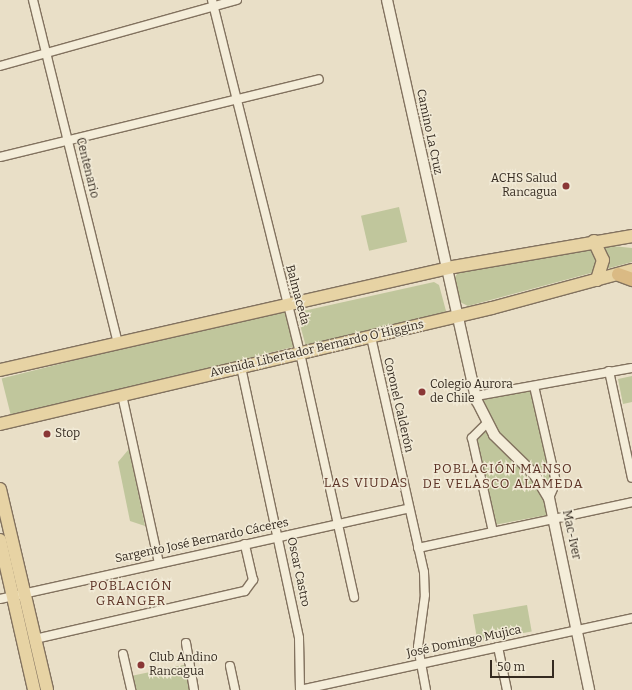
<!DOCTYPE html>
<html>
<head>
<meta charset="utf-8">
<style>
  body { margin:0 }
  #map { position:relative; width:632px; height:690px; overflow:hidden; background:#e9dfc7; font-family:Bitter,serif }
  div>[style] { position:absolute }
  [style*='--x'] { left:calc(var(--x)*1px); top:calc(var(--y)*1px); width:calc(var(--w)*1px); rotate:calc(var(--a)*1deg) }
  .green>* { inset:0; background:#c0c69c; transform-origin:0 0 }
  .roads { filter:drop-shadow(1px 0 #82725f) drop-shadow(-1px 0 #82725f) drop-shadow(0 1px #82725f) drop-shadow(0 -1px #82725f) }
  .minor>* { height:8px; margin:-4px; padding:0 4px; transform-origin:4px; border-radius:4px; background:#f4edd9 }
  .tertiary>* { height:10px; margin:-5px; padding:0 5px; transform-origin:5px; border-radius:5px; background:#f4edd9 }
  .primary>* { height:12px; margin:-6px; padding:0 6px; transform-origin:6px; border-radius:6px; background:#e7d3a4 }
  .trunk>* { height:13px; margin:-6.5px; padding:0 6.5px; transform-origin:6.5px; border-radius:6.5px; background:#daba84 }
  .dots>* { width:11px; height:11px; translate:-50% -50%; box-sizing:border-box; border:2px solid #f1ead6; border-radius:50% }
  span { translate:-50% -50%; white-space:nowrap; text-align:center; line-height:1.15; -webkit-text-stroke:3px #f1ead6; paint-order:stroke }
  .street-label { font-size:12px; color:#342a20 }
  .poi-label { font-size:12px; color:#342a20 }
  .right { translate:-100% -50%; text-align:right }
  .left { translate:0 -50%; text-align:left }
  .neighbourhood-label { font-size:13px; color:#5c3225; letter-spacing:1px }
  .scale { position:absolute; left:490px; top:660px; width:64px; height:18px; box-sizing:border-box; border:2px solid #342a20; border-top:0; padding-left:5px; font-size:12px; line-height:14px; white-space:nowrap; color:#342a20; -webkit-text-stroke:3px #f1ead6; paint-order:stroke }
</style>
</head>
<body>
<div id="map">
  <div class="green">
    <div style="left:399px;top:207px;width:36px;height:39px;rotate:77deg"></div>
    <div style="clip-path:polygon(602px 245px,632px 248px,632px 262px,468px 306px,460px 302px,454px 278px,458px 273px)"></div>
    <div style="clip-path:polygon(434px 282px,439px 285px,446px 311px,442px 316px,306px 347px,298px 317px,303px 311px)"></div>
    <div style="left:284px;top:308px;width:40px;height:291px;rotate:76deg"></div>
    <div style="clip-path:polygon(632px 376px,632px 402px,623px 404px,618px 379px)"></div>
    <div style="clip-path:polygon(532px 390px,553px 482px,548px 511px,547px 515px,494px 525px,476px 440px,490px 424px,481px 400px)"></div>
    <div style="clip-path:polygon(129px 449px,145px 526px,130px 521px,118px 462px)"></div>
    <div style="left:527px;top:605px;width:27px;height:55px;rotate:80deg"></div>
    <div style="clip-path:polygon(188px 664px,193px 690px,134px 690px,131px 676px)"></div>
  </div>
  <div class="roads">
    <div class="minor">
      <div style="--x:33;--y:0;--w:353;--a:76.1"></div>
      <div style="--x:212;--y:0;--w:364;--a:76"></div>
      <div style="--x:300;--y:353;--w:250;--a:77.5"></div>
      <div style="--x:0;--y:66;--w:246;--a:-15.6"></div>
      <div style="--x:0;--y:157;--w:328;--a:-13.7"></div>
      <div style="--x:371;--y:337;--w:241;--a:77.3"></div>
      <div style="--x:424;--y:572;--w:23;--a:88"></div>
      <div style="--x:425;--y:595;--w:52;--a:97.7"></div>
      <div style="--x:418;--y:647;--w:44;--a:79.5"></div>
      <div style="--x:241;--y:367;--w:277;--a:77.9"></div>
      <div style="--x:299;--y:638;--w:52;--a:88.9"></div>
      <div style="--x:609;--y:371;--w:109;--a:77.9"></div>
      <div style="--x:534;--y:386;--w:98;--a:77.1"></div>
      <div style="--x:556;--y:482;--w:17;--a:114"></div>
      <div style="--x:122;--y:395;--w:172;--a:77.6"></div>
      <div style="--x:476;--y:396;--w:158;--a:-10.2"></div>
      <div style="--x:486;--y:424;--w:20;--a:135"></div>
      <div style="--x:472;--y:438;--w:96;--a:77.4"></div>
      <div style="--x:418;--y:548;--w:219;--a:-12.1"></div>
      <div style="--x:0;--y:599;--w:419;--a:-12.5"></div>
      <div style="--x:35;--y:639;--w:215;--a:-12.9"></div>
      <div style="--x:245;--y:591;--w:14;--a:-54"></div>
      <div style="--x:253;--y:580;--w:37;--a:-103"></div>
      <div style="--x:186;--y:643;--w:48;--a:80.3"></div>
      <div style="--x:498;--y:647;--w:44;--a:78.2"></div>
      <div style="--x:123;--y:654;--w:37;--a:77"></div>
      <div style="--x:230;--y:666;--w:25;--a:78"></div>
      <div style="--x:300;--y:690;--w:340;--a:-12.2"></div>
    </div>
    <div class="tertiary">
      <div style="--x:387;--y:0;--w:411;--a:77.4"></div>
      <div style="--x:477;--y:401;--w:38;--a:63"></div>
      <div style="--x:494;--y:435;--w:57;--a:44.3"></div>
      <div style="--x:535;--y:475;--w:27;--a:59"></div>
      <div style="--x:549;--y:498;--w:196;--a:78.2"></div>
    </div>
    <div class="primary">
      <div style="--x:594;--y:241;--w:21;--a:65"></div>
      <div style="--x:603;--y:260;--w:21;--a:107"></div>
      <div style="--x:0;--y:370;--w:465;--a:-12.8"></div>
      <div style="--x:453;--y:267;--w:182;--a:-9.8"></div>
      <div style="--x:0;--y:424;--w:505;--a:-13.27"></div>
      <div style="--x:492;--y:308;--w:145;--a:-15.2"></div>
      <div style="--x:0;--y:489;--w:206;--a:76.8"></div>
      <div style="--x:0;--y:540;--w:154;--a:77.2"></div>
    </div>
    <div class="trunk">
      <div style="--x:618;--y:274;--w:15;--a:20"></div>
    </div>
  </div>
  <div class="dots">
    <div style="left:566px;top:186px;background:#8a3736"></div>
    <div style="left:422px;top:392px;background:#8a3736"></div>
    <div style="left:47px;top:434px;background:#8a3736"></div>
    <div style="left:141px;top:665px;background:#8a3736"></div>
  </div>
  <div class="street-label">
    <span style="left:429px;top:132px;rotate:78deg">Camino La Cruz</span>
    <span style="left:87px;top:168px;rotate:76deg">Centenario</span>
    <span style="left:297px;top:295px;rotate:75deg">Balmaceda</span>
    <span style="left:317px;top:349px;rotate:-13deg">Avenida Libertador Bernardo O'Higgins</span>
    <span style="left:398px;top:405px;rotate:77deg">Coronel Calderón</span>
    <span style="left:571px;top:535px;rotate:78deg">Mac-Iver</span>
    <span style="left:202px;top:541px;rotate:-12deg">Sargento José Bernardo Cáceres</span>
    <span style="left:298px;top:572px;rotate:78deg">Oscar Castro</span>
    <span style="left:464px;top:642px;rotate:-12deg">José Domingo Mujica</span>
  </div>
  <div class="poi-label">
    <span class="right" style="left:557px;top:186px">ACHS Salud<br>Rancagua</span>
    <span class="left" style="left:430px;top:392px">Colegio Aurora<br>de Chile</span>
    <span class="left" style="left:55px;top:434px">Stop</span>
    <span class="left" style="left:149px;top:665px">Club Andino<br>Rancagua</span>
  </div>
  <div class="neighbourhood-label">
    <span style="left:503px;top:477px">POBLACIÓN MANSO<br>DE VELASCO ALAMEDA</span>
    <span style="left:366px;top:483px">LAS VIUDAS</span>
    <span style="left:131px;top:594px">POBLACIÓN<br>GRANGER</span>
  </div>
  <div class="scale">50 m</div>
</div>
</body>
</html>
